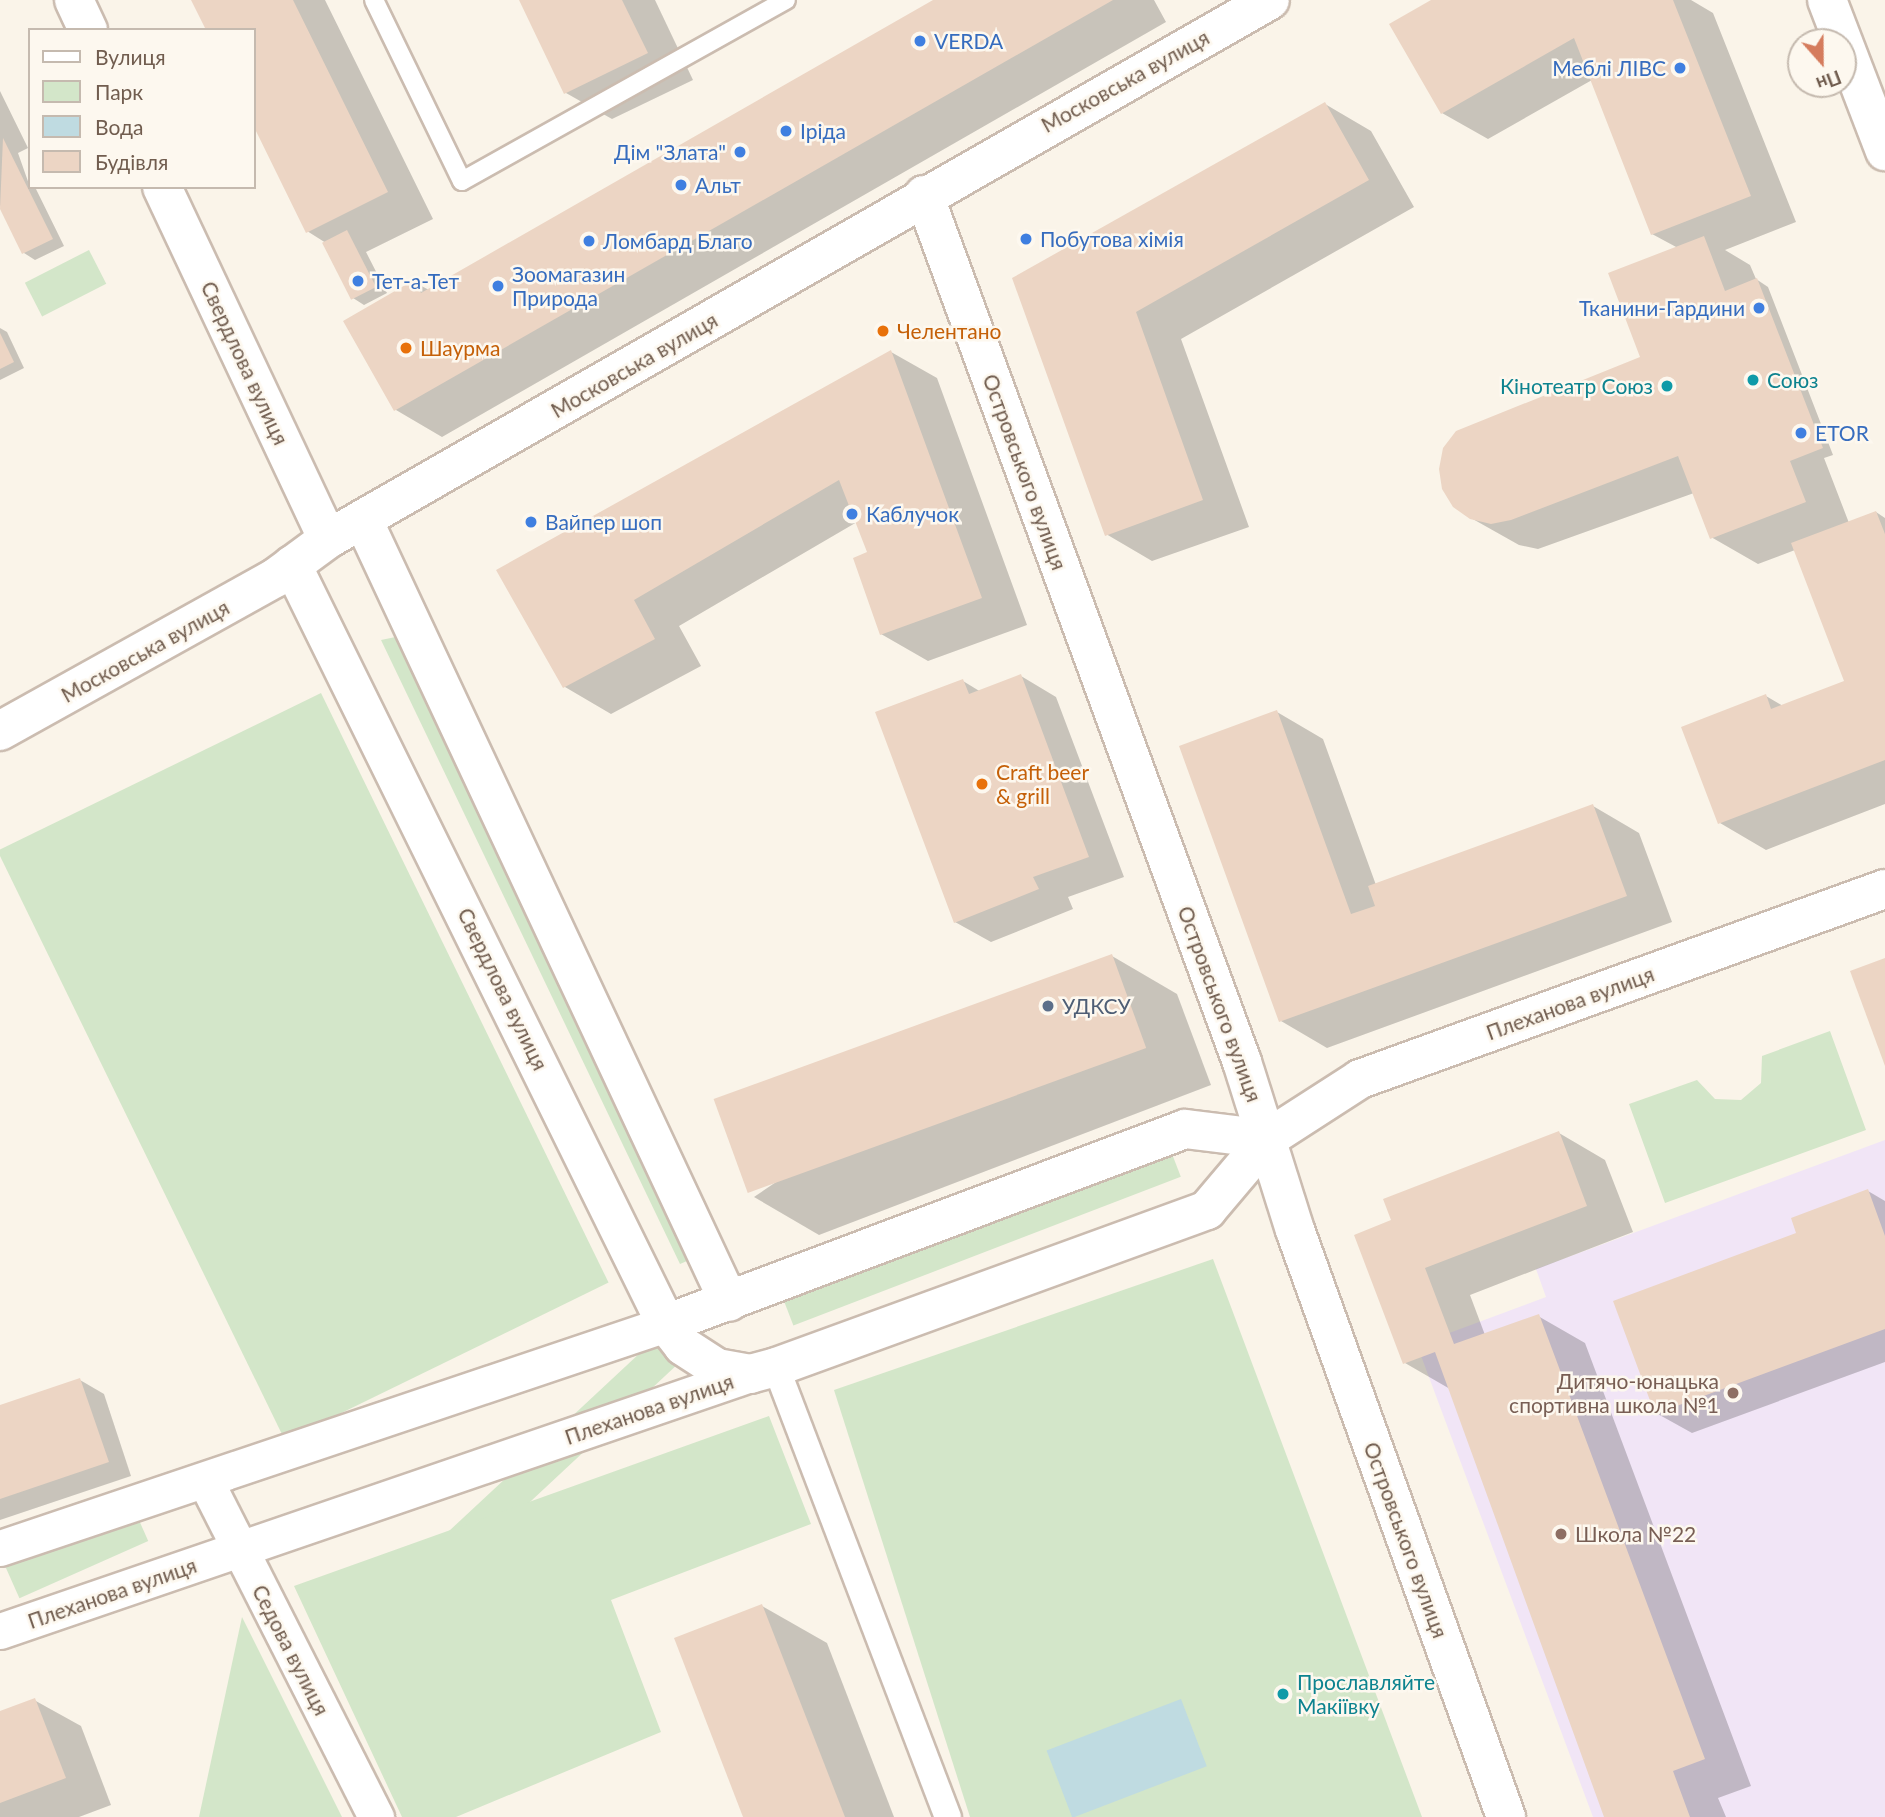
<!DOCTYPE html>
<html>
<head>
<meta charset="utf-8">
<style>
  body { margin:0 }
  #map { position:relative; width:1885px; height:1817px; overflow:hidden; background:#faf4e9; font-family:Lato,sans-serif }
  div>[style] { position:absolute }
  [style*='--x'] { left:calc(var(--x)*1px); top:calc(var(--y)*1px); width:calc(var(--w)*1px); rotate:calc(var(--a)*1deg) }
  .education>* { inset:0; background:#f1e5f6 }
  .green>* { inset:0; background:#d3e6c9; transform-origin:0 0 }
  .water>* { inset:0; background:#bfdbe1; transform-origin:0 0 }
  .shadow>* { inset:0; background:#0003 }
  .building>* { inset:0; background:#ecd5c4; transform-origin:0 0 }
  .roads { filter:drop-shadow(2px 0 #cbbcb0) drop-shadow(-2px 0 #cbbcb0) drop-shadow(0 2px #cbbcb0) drop-shadow(0 -2px #cbbcb0) }
  .service>* { height:18px; margin:-9px; padding:0 9px; transform-origin:9px; border-radius:9px; background:#fff }
  .pedestrian>* { height:26px; margin:-13px; padding:0 13px; transform-origin:13px; border-radius:13px; background:#fff }
  .minor>* { height:35px; margin:-17.5px; padding:0 17.5px; transform-origin:17.5px; border-radius:17.5px; background:#fff }
  .tertiary>* { height:38px; margin:-19px; padding:0 19px; transform-origin:19px; border-radius:19px; background:#fff }
  .secondary>* { height:38px; margin:-19px; padding:0 19px; transform-origin:19px; border-radius:19px; background:#fff }
  .dots>* { width:19px; height:19px; translate:-50% -50%; box-sizing:border-box; border:4px solid #fdf8ef; border-radius:50% }
  span { translate:-50% -50%; white-space:nowrap; text-align:center; line-height:1.15; -webkit-text-stroke:5px #fdf8ef; paint-order:stroke }
  .shop-label { font-size:21px; color:#366cbe }
  .left { translate:0 -50%; text-align:left }
  .right { translate:-100% -50%; text-align:right }
  .street-label { font-size:21px; color:#715d4f }
  .food-label { font-size:21px; color:#c56008 }
  .culture-label { font-size:21px; color:#0d838f }
  .service-label { font-size:21px; color:#4e5e75 }
  .education-label { font-size:21px; color:#785e54 }
  .legend { position:absolute; left:28px; top:28px; width:228px; height:161px; box-sizing:border-box; background:#fdf8ef; border:2px solid #c5baaf; margin:0; padding:9px 12px; list-style:none; font-size:21px; color:#715d4f }
  .legend li { display:flex; align-items:center; gap:14px; height:35px }
  .legend b { width:35px; border:2px solid #c5baaf }
  .north { position:absolute; left:1787px; top:28px; width:70px; height:70px; box-sizing:border-box; background:#fdf8ef; border:2px solid #c5baaf; border-radius:50%; rotate:159deg; font-size:19px; font-weight:700; line-height:28px; text-align:center; color:#715d4f }
  .north::after { content:''; display:block; margin:auto; width:24px; height:32px; background:#d57c5d; clip-path:polygon(50% 0,100% 100%,50% 72%,0 100%) }
</style>
</head>
<body>
<div id="map">
  <div class="education">
    <div style="clip-path:polygon(1885px 1140px,1885px 1817px,1593px 1817px,1417px 1345px,1546px 1297px,1536px 1269px)"></div>
  </div>
  <div class="green">
    <div style="left:89px;top:250px;width:38px;height:72px;rotate:63deg"></div>
    <div style="clip-path:polygon(410px 634px,701px 1255px,680px 1264px,381px 640px)"></div>
    <div style="left:321px;top:693px;width:656px;height:360px;rotate:64deg"></div>
    <div style="clip-path:polygon(1830px 1031px,1866px 1130px,1665px 1203px,1629px 1104px,1697px 1080px,1715px 1099px,1741px 1100px,1761px 1083px,1762px 1056px)"></div>
    <div style="left:1169px;top:1146px;width:33px;height:415px;rotate:69deg"></div>
    <div style="clip-path:polygon(1213px 1259px,1422px 1817px,970px 1817px,834px 1390px)"></div>
    <div style="left:656px;top:1338px;width:34px;height:405px;rotate:47deg"></div>
    <div style="clip-path:polygon(769px 1416px,811px 1524px,611px 1600px,661px 1732px,456px 1817px,402px 1817px,294px 1586px)"></div>
    <div style="left:134px;top:1509px;width:35px;height:141px;rotate:66deg"></div>
    <div style="clip-path:polygon(242px 1617px,342px 1817px,199px 1817px)"></div>
  </div>
  <div class="water">
    <div style="left:1181px;top:1699px;width:72px;height:144px;rotate:69deg"></div>
  </div>
  <div class="shadow">
    <div style="clip-path:polygon(193px 0,325px 0,433px 219px,366px 252px,387px 293px,364px 305px,353px 298px,326px 243px,307px 231px,254px 123px,254px 30px)"></div>
    <div style="clip-path:polygon(521px 0,655px 0,693px 80px,612px 119px,566px 93px)"></div>
    <div style="clip-path:polygon(937px 0,1154px 0,1166px 22px,442px 437px,396px 410px,414px 282px,429px 290px)"></div>
    <div style="clip-path:polygon(1435px 0,1691px 0,1713px 13px,1796px 222px,1725px 250px,1750px 265px,1756px 279px,1768px 287px,1833px 455px,1824px 458px,1849px 523px,1876px 512px,1885px 518px,1885px 804px,1766px 850px,1720px 823px,1766px 696px,1783px 706px,1846px 682px,1795px 550px,1758px 564px,1711px 537px,1694px 493px,1538px 549px,1519px 545px,1471px 518px,1642px 358px,1678px 248px,1652px 234px,1592px 80px,1488px 139px,1442px 113px)"></div>
    <div style="clip-path:polygon(0 91px,28px 148px,18px 153px,30px 187px,35px 187px,64px 246px,35px 260px,24px 253px,0 205px)"></div>
    <div style="clip-path:polygon(1325px 104px,1371px 131px,1414px 207px,1181px 339px,1249px 527px,1152px 561px,1106px 534px,1014px 279px)"></div>
    <div style="clip-path:polygon(0 328px,7px 332px,24px 368px,0 380px)"></div>
    <div style="clip-path:polygon(891px 352px,937px 378px,1027px 625px,928px 661px,881px 634px,869px 553px,857px 522px,679px 626px,701px 666px,611px 714px,565px 687px,499px 570px)"></div>
    <div style="clip-path:polygon(1021px 676px,1056px 697px,1124px 877px,1068px 897px,1073px 909px,991px 942px,955px 922px,963px 681px,981px 692px)"></div>
    <div style="clip-path:polygon(1277px 712px,1323px 739px,1376px 885px,1593px 806px,1639px 833px,1672px 922px,1327px 1048px,1281px 1021px)"></div>
    <div style="clip-path:polygon(1112px 956px,1177px 994px,1211px 1085px,819px 1235px,754px 1197px)"></div>
    <div style="clip-path:polygon(1559px 1133px,1605px 1160px,1633px 1232px,1470px 1295px,1485px 1335px,1538px 1316px,1585px 1343px,1751px 1786px,1718px 1798px,1726px 1817px,1607px 1817px,1450px 1389px,1405px 1363px,1394px 1221px)"></div>
    <div style="clip-path:polygon(1868px 1191px,1885px 1201px,1885px 1362px,1692px 1433px,1656px 1413px)"></div>
    <div style="clip-path:polygon(80px 1380px,104px 1394px,131px 1476px,0 1520px,0 1407px)"></div>
    <div style="clip-path:polygon(762px 1606px,827px 1643px,894px 1817px,745px 1817px)"></div>
    <div style="clip-path:polygon(34px 1700px,81px 1726px,111px 1805px,79px 1817px,0 1817px,0 1713px)"></div>
  </div>
  <div class="building">
    <div style="clip-path:polygon(191px 0,293px 0,388px 192px,306px 233px,254px 127px,254px 30px,206px 30px)"></div>
    <div style="clip-path:polygon(519px 0,622px 0,648px 53px,564px 94px)"></div>
    <div style="clip-path:polygon(933px 0,1113px 0,394px 411px,343px 321px,414px 280px,421px 293px)"></div>
    <div style="clip-path:polygon(1431px 0,1673px 0,1751px 196px,1651px 235px,1574px 38px,1441px 114px,1389px 24px)"></div>
    <div style="clip-path:polygon(1325px 102px,1369px 180px,1136px 312px,1203px 500px,1105px 536px,1012px 278px)"></div>
    <div style="clip-path:polygon(3px 138px,53px 239px,22px 254px,0 209px)"></div>
    <div style="left:347px;top:230px;width:64px;height:28px;rotate:63deg"></div>
    <div style="clip-path:polygon(1704px 236px,1725px 291px,1757px 278px,1823px 448px,1790px 461px,1806px 502px,1710px 539px,1678px 456px,1511px 520px,1491px 524px,1470px 519px,1453px 507px,1442px 489px,1439px 469px,1443px 448px,1456px 431px,1640px 357px,1608px 273px)"></div>
    <div style="clip-path:polygon(0 333px,14px 362px,0 369px)"></div>
    <div style="clip-path:polygon(891px 350px,982px 598px,880px 635px,853px 558px,867px 552px,839px 480px,634px 600px,655px 639px,563px 688px,496px 570px)"></div>
    <div style="clip-path:polygon(1876px 511px,1885px 534px,1885px 760px,1718px 824px,1681px 727px,1766px 694px,1771px 709px,1844px 681px,1791px 543px)"></div>
    <div style="clip-path:polygon(1021px 674px,1089px 857px,1033px 877px,1039px 889px,954px 923px,875px 712px,963px 679px,969px 694px)"></div>
    <div style="clip-path:polygon(1277px 710px,1351px 914px,1375px 906px,1368px 886px,1593px 804px,1627px 896px,1279px 1022px,1179px 746px)"></div>
    <div style="left:1112px;top:954px;width:100px;height:424px;rotate:70deg"></div>
    <div style="clip-path:polygon(1885px 958px,1885px 1066px,1850px 971px)"></div>
    <div style="clip-path:polygon(1559px 1131px,1587px 1206px,1425px 1268px,1454px 1344px,1539px 1314px,1705px 1759px,1673px 1771px,1690px 1817px,1604px 1817px,1435px 1352px,1403px 1364px,1354px 1235px,1391px 1220px,1383px 1199px)"></div>
    <div style="clip-path:polygon(1868px 1189px,1885px 1236px,1885px 1329px,1655px 1414px,1613px 1301px,1796px 1233px,1791px 1218px)"></div>
    <div style="clip-path:polygon(80px 1378px,109px 1462px,0 1499px,0 1405px)"></div>
    <div style="clip-path:polygon(762px 1604px,845px 1817px,743px 1817px,674px 1638px)"></div>
    <div style="clip-path:polygon(35px 1698px,66px 1778px,0 1803px,0 1711px)"></div>
  </div>
  <div class="roads">
    <div class="service">
      <div style="--x:374;--y:0;--w:201;--a:64.1"></div>
      <div style="--x:462;--y:181;--w:371;--a:-29.2"></div>
    </div>
    <div class="pedestrian">
      <div style="--x:776;--y:1367;--w:482;--a:69.1"></div>
    </div>
    <div class="minor">
      <div style="--x:206;--y:1482;--w:376;--a:63.1"></div>
      <div style="--x:0;--y:1548;--w:703;--a:-18.59"></div>
      <div style="--x:0;--y:1631;--w:793;--a:-18.91"></div>
    </div>
    <div class="tertiary">
      <div style="--x:74;--y:0;--w:33;--a:65"></div>
      <div style="--x:162;--y:187;--w:389;--a:64.8"></div>
      <div style="--x:924;--y:195;--w:923;--a:69.86"></div>
      <div style="--x:1242;--y:1062;--w:176;--a:72.5"></div>
      <div style="--x:1295;--y:1230;--w:624;--a:70.23"></div>
      <div style="--x:364;--y:522;--w:861;--a:64.92"></div>
      <div style="--x:292;--y:565;--w:846;--a:63.77"></div>
      <div style="--x:666;--y:1324;--w:28;--a:52"></div>
      <div style="--x:683;--y:1346;--w:40;--a:32.9"></div>
      <div style="--x:717;--y:1368;--w:34;--a:10"></div>
      <div style="--x:750;--y:1374;--w:27;--a:-15"></div>
      <div style="--x:776;--y:1367;--w:459;--a:-20"></div>
      <div style="--x:1207;--y:1210;--w:93;--a:-49.8"></div>
      <div style="--x:1267;--y:1139;--w:111;--a:-32.8"></div>
      <div style="--x:1360;--y:1079;--w:558;--a:-19.9"></div>
      <div style="--x:666;--y:1324;--w:554;--a:-20.59"></div>
      <div style="--x:1185;--y:1129;--w:83;--a:7"></div>
    </div>
    <div class="secondary">
      <div style="--x:1827;--y:0;--w:162;--a:69"></div>
      <div style="--x:0;--y:731;--w:315;--a:-29.1"></div>
      <div style="--x:275;--y:578;--w:66;--a:-36.3"></div>
      <div style="--x:328;--y:539;--w:1085;--a:-29.78"></div>
    </div>
  </div>
  <div class="dots">
    <div style="left:920px;top:41px;background:#3f7fe0"></div>
    <div style="left:1680px;top:68px;background:#3f7fe0"></div>
    <div style="left:786px;top:131px;background:#3f7fe0"></div>
    <div style="left:740px;top:152px;background:#3f7fe0"></div>
    <div style="left:681px;top:185px;background:#3f7fe0"></div>
    <div style="left:1026px;top:239px;background:#3f7fe0"></div>
    <div style="left:589px;top:241px;background:#3f7fe0"></div>
    <div style="left:358px;top:281px;background:#3f7fe0"></div>
    <div style="left:498px;top:286px;background:#3f7fe0"></div>
    <div style="left:1759px;top:308px;background:#3f7fe0"></div>
    <div style="left:883px;top:331px;background:#e8710a"></div>
    <div style="left:406px;top:348px;background:#e8710a"></div>
    <div style="left:1753px;top:380px;background:#0f9aa8"></div>
    <div style="left:1667px;top:386px;background:#0f9aa8"></div>
    <div style="left:1801px;top:433px;background:#3f7fe0"></div>
    <div style="left:852px;top:514px;background:#3f7fe0"></div>
    <div style="left:531px;top:522px;background:#3f7fe0"></div>
    <div style="left:982px;top:784px;background:#e8710a"></div>
    <div style="left:1048px;top:1006px;background:#5c6f8a"></div>
    <div style="left:1733px;top:1393px;background:#8d6e63"></div>
    <div style="left:1561px;top:1534px;background:#8d6e63"></div>
    <div style="left:1283px;top:1694px;background:#0f9aa8"></div>
  </div>
  <div class="shop-label">
    <span class="left" style="left:934px;top:41px">VERDA</span>
    <span class="right" style="left:1666px;top:68px">Меблі ЛІВС</span>
    <span class="left" style="left:800px;top:131px">Іріда</span>
    <span class="right" style="left:726px;top:152px">Дім "Злата"</span>
    <span class="left" style="left:695px;top:185px">Альт</span>
    <span class="left" style="left:1040px;top:239px">Побутова хімія</span>
    <span class="left" style="left:603px;top:241px">Ломбард Благо</span>
    <span class="left" style="left:512px;top:286px">Зоомагазин<br>Природа</span>
    <span class="left" style="left:372px;top:281px">Тет-а-Тет</span>
    <span class="right" style="left:1745px;top:308px">Тканини-Гардини</span>
    <span class="left" style="left:1815px;top:433px">ETOR</span>
    <span class="left" style="left:866px;top:514px">Каблучок</span>
    <span class="left" style="left:545px;top:522px">Вайпер шоп</span>
  </div>
  <div class="street-label">
    <span style="left:1125px;top:81px;rotate:-29deg">Московська вулиця</span>
    <span style="left:245px;top:363px;rotate:65deg">Свердлова вулиця</span>
    <span style="left:634px;top:365px;rotate:-30deg">Московська вулиця</span>
    <span style="left:1025px;top:472px;rotate:70deg">Островського вулиця</span>
    <span style="left:145px;top:651px;rotate:-29deg">Московська вулиця</span>
    <span style="left:503px;top:989px;rotate:64deg">Свердлова вулиця</span>
    <span style="left:1570px;top:1003px;rotate:-20deg">Плеханова вулиця</span>
    <span style="left:1220px;top:1004px;rotate:70deg">Островського вулиця</span>
    <span style="left:649px;top:1409px;rotate:-19deg">Плеханова вулиця</span>
    <span style="left:1406px;top:1540px;rotate:70deg">Островського вулиця</span>
    <span style="left:112px;top:1593px;rotate:-19deg">Плеханова вулиця</span>
    <span style="left:291px;top:1650px;rotate:63deg">Седова вулиця</span>
  </div>
  <div class="food-label">
    <span class="left" style="left:897px;top:331px">Челентано</span>
    <span class="left" style="left:420px;top:348px">Шаурма</span>
    <span class="left" style="left:996px;top:784px">Craft beer<br>&amp; grill</span>
  </div>
  <div class="culture-label">
    <span class="left" style="left:1767px;top:380px">Союз</span>
    <span class="right" style="left:1653px;top:386px">Кінотеатр Союз</span>
    <span class="left" style="left:1297px;top:1694px">Прославляйте<br>Макіївку</span>
  </div>
  <div class="service-label">
    <span class="left" style="left:1062px;top:1006px">УДКСУ</span>
  </div>
  <div class="education-label">
    <span class="right" style="left:1719px;top:1393px">Дитячо-юнацька<br>спортивна школа №1</span>
    <span class="left" style="left:1575px;top:1534px">Школа №22</span>
  </div>
  <ul class="legend">
  <li><b style="height:9px;background:#fff"></b>Вулиця</li>
  <li><b style="height:19px;background:#d3e6c9"></b>Парк</li>
  <li><b style="height:19px;background:#bfdbe1"></b>Вода</li>
  <li><b style="height:19px;background:#ecd5c4"></b>Будівля</li>
  </ul>
  <div class="north">Пн</div>
</div>
</body>
</html>
